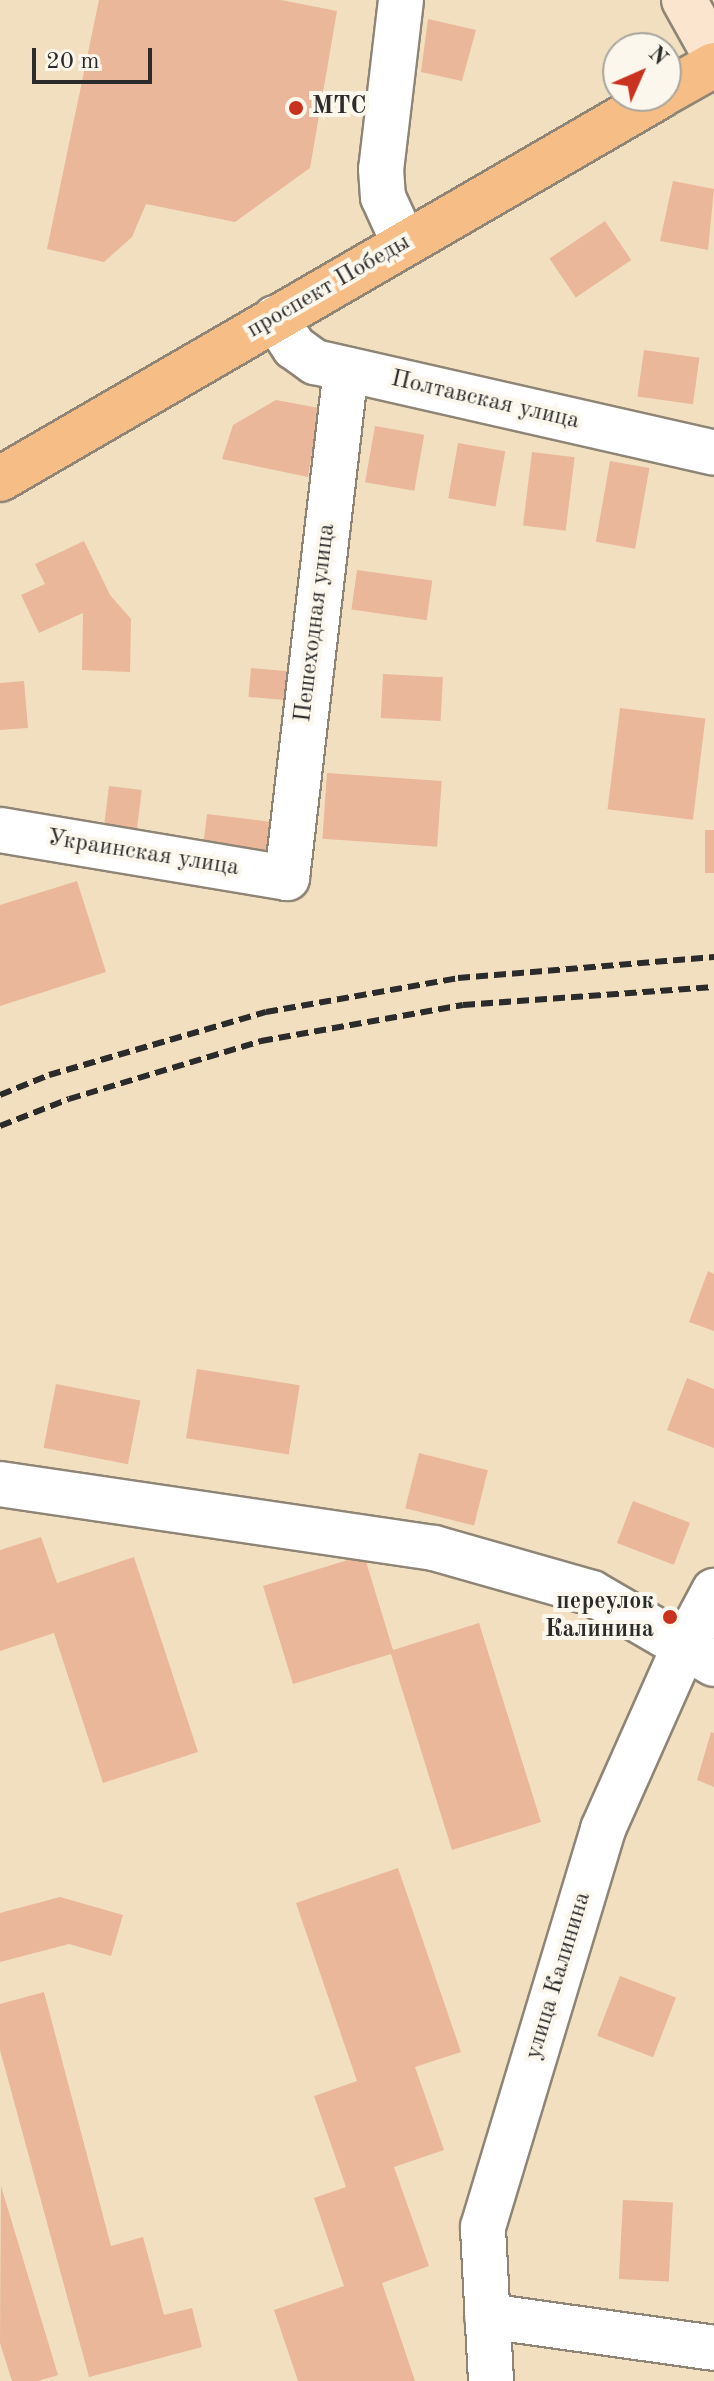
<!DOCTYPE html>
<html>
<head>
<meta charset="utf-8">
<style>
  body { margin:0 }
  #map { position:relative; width:714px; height:2381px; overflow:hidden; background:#f2dfc0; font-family:"Old Standard TT",serif }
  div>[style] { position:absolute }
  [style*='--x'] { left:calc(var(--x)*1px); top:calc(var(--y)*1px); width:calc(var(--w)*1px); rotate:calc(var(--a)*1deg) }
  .building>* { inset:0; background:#eab79a; transform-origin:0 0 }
  .roads { filter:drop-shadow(2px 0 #8e8576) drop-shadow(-2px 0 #8e8576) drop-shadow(0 2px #8e8576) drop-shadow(0 -2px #8e8576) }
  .street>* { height:44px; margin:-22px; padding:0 22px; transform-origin:22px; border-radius:22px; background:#fff }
  .secondary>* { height:44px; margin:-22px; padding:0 22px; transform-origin:22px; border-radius:22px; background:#fbe5cf }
  .primary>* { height:44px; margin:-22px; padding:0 22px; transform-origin:22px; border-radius:22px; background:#f6be86 }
  .rail>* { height:6px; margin-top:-3px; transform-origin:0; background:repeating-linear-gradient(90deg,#2b2b2b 0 12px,transparent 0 18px) }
  .dots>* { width:22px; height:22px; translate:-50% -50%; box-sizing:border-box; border:4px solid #fbf7ec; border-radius:50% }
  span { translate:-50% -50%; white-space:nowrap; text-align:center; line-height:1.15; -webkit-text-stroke:8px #fbf7ec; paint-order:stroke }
  .poi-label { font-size:24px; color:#2b2b2b; font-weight:700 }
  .left { translate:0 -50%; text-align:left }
  .right { translate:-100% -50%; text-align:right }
  .street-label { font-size:24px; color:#2b2b2b }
  .north { position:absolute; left:602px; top:32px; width:80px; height:80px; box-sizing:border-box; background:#fbf7ec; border:2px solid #a8a59f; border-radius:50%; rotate:45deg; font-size:22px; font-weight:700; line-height:32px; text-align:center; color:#2b2b2b }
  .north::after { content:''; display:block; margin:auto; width:28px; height:36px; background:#c8321e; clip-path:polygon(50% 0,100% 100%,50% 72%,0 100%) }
  .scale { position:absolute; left:32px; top:48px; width:120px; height:36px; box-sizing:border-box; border:4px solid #2b2b2b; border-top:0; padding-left:10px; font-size:24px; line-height:28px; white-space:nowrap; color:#2b2b2b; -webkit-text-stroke:6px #fbf7ec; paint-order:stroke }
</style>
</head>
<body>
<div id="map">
  <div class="building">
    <div style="clip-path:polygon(99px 0,281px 0,337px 11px,310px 168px,235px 222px,146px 204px,132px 237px,104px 262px,47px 249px)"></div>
    <div style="clip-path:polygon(428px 19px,476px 30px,462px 81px,421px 72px)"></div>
    <div style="clip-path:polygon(673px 181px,714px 189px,708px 250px,660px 241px)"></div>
    <div style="left:605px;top:221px;width:47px;height:67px;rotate:56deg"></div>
    <div style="left:644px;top:350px;width:56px;height:47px;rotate:8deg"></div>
    <div style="clip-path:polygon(276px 400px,319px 408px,308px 477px,222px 459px,233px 425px)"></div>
    <div style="left:375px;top:426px;width:50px;height:57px;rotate:10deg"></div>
    <div style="left:458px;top:443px;width:48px;height:56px;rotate:10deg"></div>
    <div style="left:532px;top:452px;width:43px;height:74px;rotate:7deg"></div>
    <div style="left:610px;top:461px;width:40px;height:82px;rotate:10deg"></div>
    <div style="clip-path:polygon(84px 541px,110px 595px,131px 619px,130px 672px,82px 670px,83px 613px,39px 633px,21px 595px,45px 584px,35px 564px)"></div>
    <div style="left:357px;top:570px;width:76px;height:40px;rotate:8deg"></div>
    <div style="left:251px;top:668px;width:37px;height:29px;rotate:5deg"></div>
    <div style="left:383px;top:674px;width:60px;height:44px;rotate:3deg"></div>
    <div style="clip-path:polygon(24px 681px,28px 728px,0 730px,0 683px)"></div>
    <div style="left:620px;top:708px;width:86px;height:102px;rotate:7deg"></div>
    <div style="left:327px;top:773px;width:115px;height:66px;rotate:4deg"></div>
    <div style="left:109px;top:786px;width:33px;height:45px;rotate:7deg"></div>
    <div style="left:207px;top:814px;width:70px;height:41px;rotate:7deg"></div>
    <div style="left:705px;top:830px;width:9px;height:43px"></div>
    <div style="clip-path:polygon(77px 881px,106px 972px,0 1006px,0 905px)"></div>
    <div style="clip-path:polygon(708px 1271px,714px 1274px,714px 1331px,689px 1322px)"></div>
    <div style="left:197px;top:1369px;width:104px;height:70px;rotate:9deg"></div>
    <div style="clip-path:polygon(687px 1378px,714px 1389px,714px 1448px,667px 1430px)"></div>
    <div style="left:56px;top:1384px;width:86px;height:65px;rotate:11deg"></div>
    <div style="left:419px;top:1453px;width:71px;height:57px;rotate:14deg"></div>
    <div style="left:633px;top:1501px;width:61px;height:45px;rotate:21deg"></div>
    <div style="clip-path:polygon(41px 1537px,57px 1583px,134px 1557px,198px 1752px,103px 1783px,54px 1633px,0 1651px,0 1550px)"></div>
    <div style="clip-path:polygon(364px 1555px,393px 1650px,479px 1623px,541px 1822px,452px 1850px,391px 1654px,293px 1684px,263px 1586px)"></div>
    <div style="clip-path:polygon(711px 1732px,714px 1733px,714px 1787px,697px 1780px)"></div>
    <div style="clip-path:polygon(398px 1868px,461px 2052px,415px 2067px,444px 2150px,394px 2167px,429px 2266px,382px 2283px,415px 2381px,298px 2381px,274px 2310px,344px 2286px,314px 2198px,346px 2187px,314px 2096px,357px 2081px,296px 1903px)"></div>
    <div style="clip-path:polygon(60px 1897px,123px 1915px,111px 1956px,69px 1944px,0 1962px,0 1913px)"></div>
    <div style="left:620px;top:1976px;width:60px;height:64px;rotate:21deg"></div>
    <div style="clip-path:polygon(44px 1992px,111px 2246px,143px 2237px,164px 2315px,192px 2308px,202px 2347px,89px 2377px,0 2050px,0 2004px)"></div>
    <div style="clip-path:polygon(1px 2186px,58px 2375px,38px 2381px,12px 2381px,0 2343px)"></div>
    <div style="left:623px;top:2200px;width:50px;height:79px;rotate:3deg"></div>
  </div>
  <div class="roads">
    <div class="street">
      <div style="--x:401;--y:0;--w:170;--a:96.7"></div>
      <div style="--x:381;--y:169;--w:28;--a:86"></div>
      <div style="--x:383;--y:197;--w:51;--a:65.5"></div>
      <div style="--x:275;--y:318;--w:35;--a:57"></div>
      <div style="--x:294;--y:347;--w:26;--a:36"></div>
      <div style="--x:315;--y:362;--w:409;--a:12.8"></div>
      <div style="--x:0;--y:830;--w:291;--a:9.5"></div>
      <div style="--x:287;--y:878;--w:512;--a:-83.39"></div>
      <div style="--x:0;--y:1484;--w:439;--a:8.4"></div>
      <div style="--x:434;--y:1548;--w:164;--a:15.9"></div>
      <div style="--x:592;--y:1593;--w:141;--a:30.2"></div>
      <div style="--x:487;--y:2316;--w:229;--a:8"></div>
      <div style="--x:491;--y:2381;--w:154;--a:-93"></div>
      <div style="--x:483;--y:2227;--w:416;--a:-73.2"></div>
      <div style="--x:603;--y:1829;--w:197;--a:-66"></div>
      <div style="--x:683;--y:1649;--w:66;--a:-61.9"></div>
    </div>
    <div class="secondary">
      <div style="--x:684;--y:0;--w:62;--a:60.9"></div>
    </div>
    <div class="primary">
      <div style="--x:666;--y:92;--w:55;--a:-29.4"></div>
      <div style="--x:0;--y:479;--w:763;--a:-30.13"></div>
    </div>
  </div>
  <div class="rail">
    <div style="--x:0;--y:1095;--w:53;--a:-22.2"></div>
    <div style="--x:49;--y:1075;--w:226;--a:-16.2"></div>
    <div style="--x:266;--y:1012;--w:195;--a:-10"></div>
    <div style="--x:458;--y:978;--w:257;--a:-4.7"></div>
    <div style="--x:0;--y:1126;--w:74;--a:-21.4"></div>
    <div style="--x:69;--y:1099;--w:201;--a:-16.8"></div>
    <div style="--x:261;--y:1041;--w:205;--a:-10.1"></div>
    <div style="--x:463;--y:1005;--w:252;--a:-4.1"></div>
  </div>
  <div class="dots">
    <div style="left:296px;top:108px;background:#c8321e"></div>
    <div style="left:670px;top:1617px;background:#c8321e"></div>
  </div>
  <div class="poi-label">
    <span class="left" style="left:312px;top:108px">МТС</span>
    <span class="right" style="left:654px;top:1617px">переулок<br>Калинина</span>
  </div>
  <div class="street-label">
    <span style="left:329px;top:287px;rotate:-30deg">проспект Победы</span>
    <span style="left:485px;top:401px;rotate:13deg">Полтавская улица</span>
    <span style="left:316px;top:623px;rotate:-83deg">Пешеходная улица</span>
    <span style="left:143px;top:854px;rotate:9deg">Украинская улица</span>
    <span style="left:559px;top:1976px;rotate:-73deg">улица Калинина</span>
  </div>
  <div class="north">N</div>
  <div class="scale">20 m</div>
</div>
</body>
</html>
